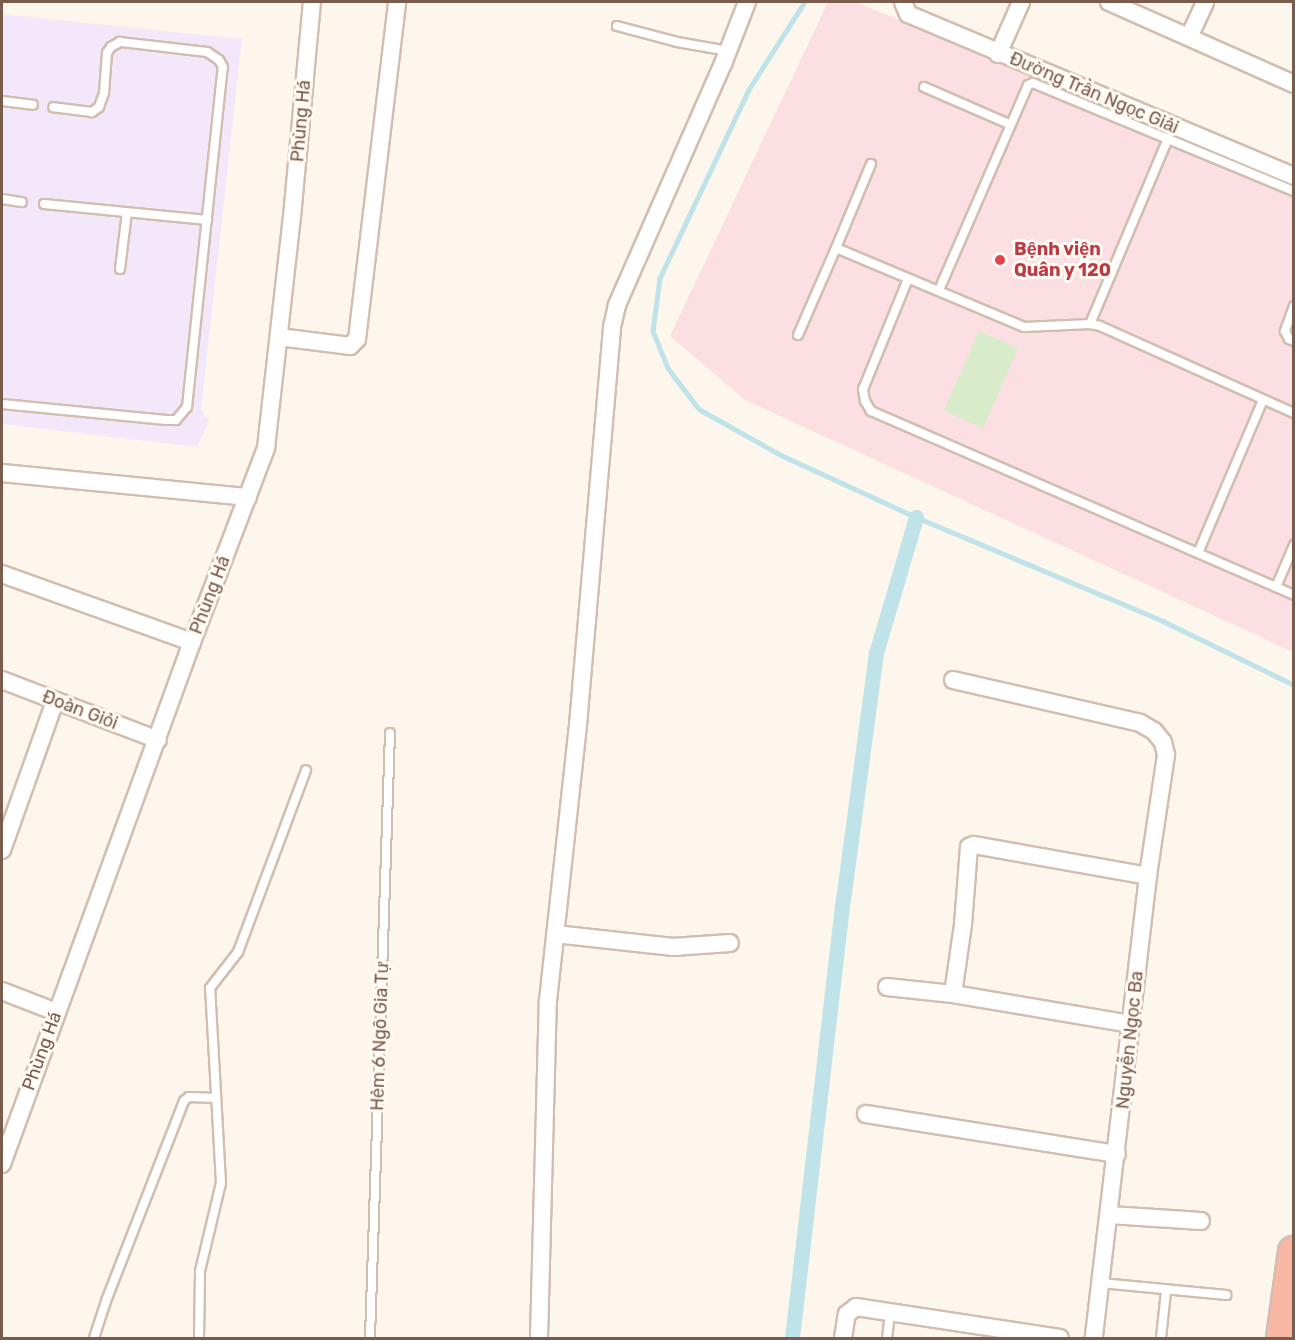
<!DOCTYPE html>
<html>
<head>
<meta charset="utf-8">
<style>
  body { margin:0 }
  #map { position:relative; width:1295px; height:1340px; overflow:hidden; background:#fdf6ec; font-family:Rubik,sans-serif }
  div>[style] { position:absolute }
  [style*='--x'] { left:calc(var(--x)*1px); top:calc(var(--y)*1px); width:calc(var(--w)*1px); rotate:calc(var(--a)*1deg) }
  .education>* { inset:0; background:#f3e8fa }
  .medical>* { inset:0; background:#fbdfe3 }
  .green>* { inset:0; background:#d8ecc9; transform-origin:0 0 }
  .stream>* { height:4.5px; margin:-2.25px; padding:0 2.25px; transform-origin:2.25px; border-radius:2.25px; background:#bfe3e8 }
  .canal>* { height:15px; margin:-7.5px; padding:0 7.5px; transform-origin:7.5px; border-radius:7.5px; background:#bfe3e8 }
  .roads { filter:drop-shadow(2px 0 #d1beb0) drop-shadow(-2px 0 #d1beb0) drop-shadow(0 2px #d1beb0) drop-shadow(0 -2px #d1beb0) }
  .lane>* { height:8px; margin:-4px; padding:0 4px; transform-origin:4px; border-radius:4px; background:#fff }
  .street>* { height:16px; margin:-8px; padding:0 8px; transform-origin:8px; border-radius:8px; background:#fff }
  .highway>* { height:30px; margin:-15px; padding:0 15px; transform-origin:15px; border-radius:15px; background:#f7b7a3 }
  .dots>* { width:16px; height:16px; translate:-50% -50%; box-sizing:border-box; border:3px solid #fffaf3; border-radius:50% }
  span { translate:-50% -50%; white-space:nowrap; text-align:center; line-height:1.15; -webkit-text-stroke:6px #fffaf3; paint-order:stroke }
  .street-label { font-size:18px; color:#7a5c4d }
  .health-label { font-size:18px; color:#be3a42; font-weight:700 }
  .left { translate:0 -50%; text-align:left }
  .frame { position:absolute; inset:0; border:3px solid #7a5c4d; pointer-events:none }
</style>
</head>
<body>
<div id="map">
  <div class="education">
    <div style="clip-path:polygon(2px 14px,242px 39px,201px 409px,209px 421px,197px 447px,2px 424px)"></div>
  </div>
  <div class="medical">
    <div style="clip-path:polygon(828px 2px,856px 2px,1293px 185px,1293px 652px,745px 400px,670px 336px)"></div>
  </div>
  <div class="green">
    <div style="left:979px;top:331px;width:43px;height:87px;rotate:24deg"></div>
  </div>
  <div class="stream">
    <div style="--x:805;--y:2;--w:104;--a:122.5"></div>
    <div style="--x:749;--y:90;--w:208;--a:115.3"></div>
    <div style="--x:660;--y:278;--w:53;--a:97.5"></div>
    <div style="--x:653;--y:331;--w:40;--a:68"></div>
    <div style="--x:668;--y:368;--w:51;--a:52.9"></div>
    <div style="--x:699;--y:409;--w:94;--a:29.3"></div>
    <div style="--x:781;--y:455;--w:149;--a:24.7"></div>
    <div style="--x:916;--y:517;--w:268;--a:22.8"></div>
    <div style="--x:1163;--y:621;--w:146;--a:26"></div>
  </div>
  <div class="canal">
    <div style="--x:792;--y:1338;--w:441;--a:-83.4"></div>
    <div style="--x:843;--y:900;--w:249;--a:-82.4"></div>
    <div style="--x:876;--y:653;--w:142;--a:-73.6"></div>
  </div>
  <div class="roads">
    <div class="lane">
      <div style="--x:617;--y:26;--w:62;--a:14.9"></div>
      <div style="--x:677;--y:42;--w:52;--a:10"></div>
      <div style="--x:924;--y:87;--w:93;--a:23.5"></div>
      <div style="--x:2;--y:101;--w:31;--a:7"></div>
      <div style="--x:2;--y:199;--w:20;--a:9"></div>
      <div style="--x:44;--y:204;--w:164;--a:5.6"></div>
      <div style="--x:836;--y:248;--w:91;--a:-67.4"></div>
      <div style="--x:120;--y:269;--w:57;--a:-83"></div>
      <div style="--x:908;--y:279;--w:119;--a:112.2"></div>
      <div style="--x:863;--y:389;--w:12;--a:81"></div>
      <div style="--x:865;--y:401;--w:12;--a:59"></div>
      <div style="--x:871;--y:411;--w:461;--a:23.5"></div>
      <div style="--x:939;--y:290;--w:223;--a:-66.5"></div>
      <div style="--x:1028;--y:85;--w:5;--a:-22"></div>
      <div style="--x:1033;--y:83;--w:282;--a:22.5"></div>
      <div style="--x:1294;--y:306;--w:27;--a:110"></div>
      <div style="--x:1285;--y:331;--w:9;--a:63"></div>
      <div style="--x:1289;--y:339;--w:5;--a:22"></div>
      <div style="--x:1090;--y:324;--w:202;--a:-67.2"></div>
      <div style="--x:798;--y:335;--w:95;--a:-66.4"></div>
      <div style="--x:836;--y:248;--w:204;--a:22.8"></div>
      <div style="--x:1024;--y:327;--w:66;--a:-2.6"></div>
      <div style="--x:1090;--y:324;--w:10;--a:11"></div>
      <div style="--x:1100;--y:326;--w:213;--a:24.2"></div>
      <div style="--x:2;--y:404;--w:165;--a:5.6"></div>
      <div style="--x:166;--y:420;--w:10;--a:0"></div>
      <div style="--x:176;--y:420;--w:17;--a:-50"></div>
      <div style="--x:187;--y:407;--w:342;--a:-84"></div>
      <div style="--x:223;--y:67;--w:8;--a:-120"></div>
      <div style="--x:219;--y:60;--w:14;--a:-146"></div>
      <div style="--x:207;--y:52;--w:88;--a:-173.4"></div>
      <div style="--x:120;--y:42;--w:10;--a:151"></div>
      <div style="--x:111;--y:47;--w:7;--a:124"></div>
      <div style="--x:107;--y:53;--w:40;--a:94.3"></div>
      <div style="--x:104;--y:93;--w:15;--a:110"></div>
      <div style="--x:99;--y:107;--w:9;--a:144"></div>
      <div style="--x:92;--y:112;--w:39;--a:-173"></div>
      <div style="--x:1198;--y:553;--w:166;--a:-67"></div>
      <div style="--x:1276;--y:587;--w:46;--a:-66.8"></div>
      <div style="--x:1101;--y:1283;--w:126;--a:5.5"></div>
      <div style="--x:94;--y:1338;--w:39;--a:-72"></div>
      <div style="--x:106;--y:1301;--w:215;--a:-68.7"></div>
      <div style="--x:184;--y:1101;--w:6;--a:-39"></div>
      <div style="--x:189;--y:1097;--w:26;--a:2"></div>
      <div style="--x:199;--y:1338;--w:67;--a:-89.1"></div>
      <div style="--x:200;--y:1271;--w:90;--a:-76.6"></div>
      <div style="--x:221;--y:1183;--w:195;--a:-93.2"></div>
      <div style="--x:210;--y:988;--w:46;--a:-52.1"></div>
      <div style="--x:238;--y:952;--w:194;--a:-69.5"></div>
      <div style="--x:370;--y:1338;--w:605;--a:-88.11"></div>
      <div style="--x:887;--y:1338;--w:25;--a:-83"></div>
      <div style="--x:1161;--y:1338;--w:47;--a:-83.9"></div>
    </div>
    <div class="street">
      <div style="--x:903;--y:2;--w:13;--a:67"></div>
      <div style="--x:908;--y:14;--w:419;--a:22.8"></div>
      <div style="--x:1109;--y:2;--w:202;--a:23.9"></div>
      <div style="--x:1189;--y:37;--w:38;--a:-65"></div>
      <div style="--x:998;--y:54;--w:57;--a:-66.1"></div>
      <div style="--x:279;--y:337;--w:72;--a:7.2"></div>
      <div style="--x:350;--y:346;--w:10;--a:-45"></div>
      <div style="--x:357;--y:339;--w:339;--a:-83.2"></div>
      <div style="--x:2;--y:473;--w:247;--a:5.6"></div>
      <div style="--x:2;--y:574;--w:202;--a:19.7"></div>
      <div style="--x:2;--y:680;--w:167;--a:21"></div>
      <div style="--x:953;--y:680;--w:192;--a:12.9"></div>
      <div style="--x:1140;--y:723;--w:16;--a:30"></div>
      <div style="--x:1154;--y:731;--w:14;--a:51"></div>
      <div style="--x:1163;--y:742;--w:13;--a:77"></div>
      <div style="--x:1166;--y:755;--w:122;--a:98.5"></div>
      <div style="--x:1148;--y:876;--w:465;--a:96.7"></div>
      <div style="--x:2;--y:850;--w:158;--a:-70.4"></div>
      <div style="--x:555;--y:934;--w:119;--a:6.3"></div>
      <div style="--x:673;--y:947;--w:57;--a:-4"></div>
      <div style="--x:887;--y:987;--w:66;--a:6.1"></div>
      <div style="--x:953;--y:994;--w:181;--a:9.6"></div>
      <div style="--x:2;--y:991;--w:58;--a:21.3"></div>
      <div style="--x:953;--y:994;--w:70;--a:-81.8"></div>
      <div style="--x:963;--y:925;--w:78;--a:-85.6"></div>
      <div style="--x:969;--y:847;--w:5;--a:-22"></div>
      <div style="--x:974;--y:845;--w:177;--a:10.1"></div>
      <div style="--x:866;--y:1114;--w:254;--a:9.1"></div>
      <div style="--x:2;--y:1164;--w:556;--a:-70"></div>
      <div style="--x:192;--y:642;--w:208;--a:-69.1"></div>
      <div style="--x:266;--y:448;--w:232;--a:-83.6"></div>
      <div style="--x:292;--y:217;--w:216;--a:-84.7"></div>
      <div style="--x:1110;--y:1215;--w:91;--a:3.8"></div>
      <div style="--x:539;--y:1338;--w:337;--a:-88.5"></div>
      <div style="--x:548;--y:1001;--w:278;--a:-83.8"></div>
      <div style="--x:578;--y:725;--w:399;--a:-85.1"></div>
      <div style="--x:612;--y:327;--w:23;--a:-77"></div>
      <div style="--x:617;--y:305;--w:263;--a:-66.3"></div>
      <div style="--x:723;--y:64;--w:66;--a:-68.8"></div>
      <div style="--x:843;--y:1338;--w:24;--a:-81"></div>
      <div style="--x:847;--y:1314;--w:11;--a:-38"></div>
      <div style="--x:856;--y:1307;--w:206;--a:8.6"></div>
    </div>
    <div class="highway">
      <div style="--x:1282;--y:1338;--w:87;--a:-82.1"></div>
    </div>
  </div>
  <div class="dots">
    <div style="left:1000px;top:260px;background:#e0444e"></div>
  </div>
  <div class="street-label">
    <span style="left:1094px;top:93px;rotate:23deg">Đường Trần Ngọc Giải</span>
    <span style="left:301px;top:121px;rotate:-85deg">Phùng Há</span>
    <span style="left:210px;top:595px;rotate:-69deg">Phùng Há</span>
    <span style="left:80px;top:710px;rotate:21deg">Đoàn Giỏi</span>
    <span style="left:380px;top:1036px;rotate:-88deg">Hẻm 6 Ngô Gia Tự</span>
    <span style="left:1130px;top:1040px;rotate:-84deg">Nguyễn Ngọc Ba</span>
    <span style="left:42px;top:1051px;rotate:-70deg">Phùng Há</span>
  </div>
  <div class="health-label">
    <span class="left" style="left:1014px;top:260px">Bệnh viện<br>Quân y 120</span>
  </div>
  <div class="frame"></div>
</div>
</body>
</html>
